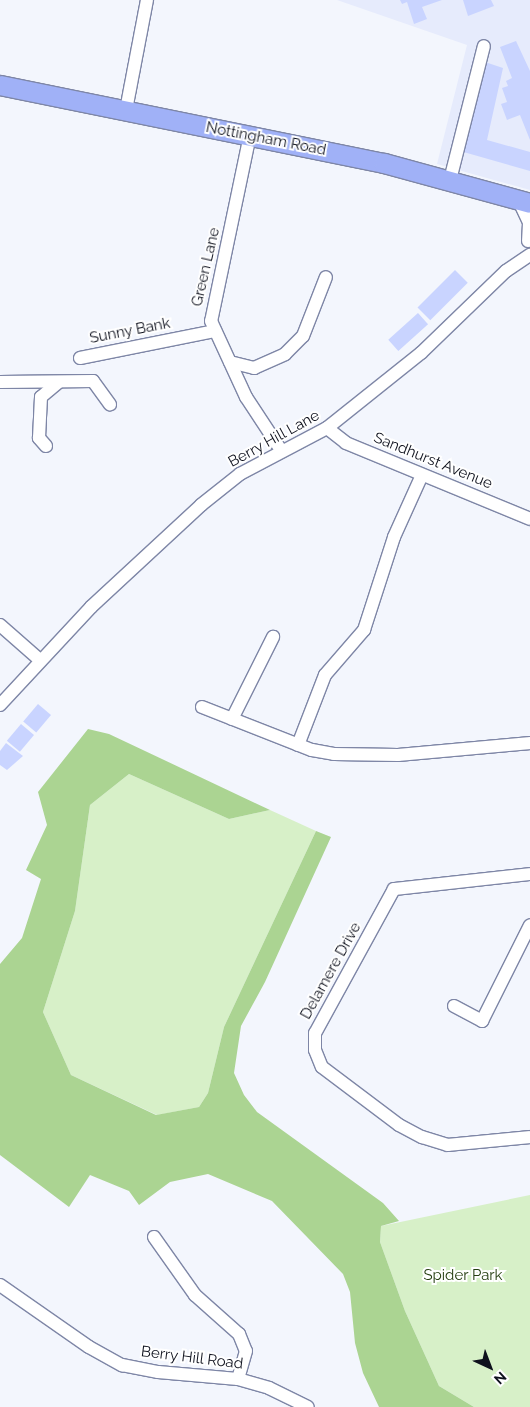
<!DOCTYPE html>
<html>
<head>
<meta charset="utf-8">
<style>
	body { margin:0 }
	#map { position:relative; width:530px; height:1407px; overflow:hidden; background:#f3f6fd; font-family:Raleway,sans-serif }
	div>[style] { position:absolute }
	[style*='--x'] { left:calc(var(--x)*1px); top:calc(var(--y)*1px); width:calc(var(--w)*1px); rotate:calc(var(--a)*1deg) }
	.built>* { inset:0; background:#e6ebfc }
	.green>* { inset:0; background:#d7f0c8 }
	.forest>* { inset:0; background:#abd492 }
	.building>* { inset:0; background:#c9d4ff; transform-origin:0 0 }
	.roads { filter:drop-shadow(1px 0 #7e86a6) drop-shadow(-1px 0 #7e86a6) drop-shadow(0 1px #7e86a6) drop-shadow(0 -1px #7e86a6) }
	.minor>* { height:12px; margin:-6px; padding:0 6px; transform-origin:6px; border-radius:6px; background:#fff }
	.highway>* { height:19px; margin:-9.5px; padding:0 9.5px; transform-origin:9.5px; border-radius:9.5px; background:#a0b1f7 }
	span { translate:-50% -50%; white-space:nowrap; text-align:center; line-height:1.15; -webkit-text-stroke:4px #fff; paint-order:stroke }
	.street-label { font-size:15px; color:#0e111d }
	.park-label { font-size:15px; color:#243e10 }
	.north { position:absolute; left:465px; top:1342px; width:50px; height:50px; -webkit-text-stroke:4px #fff; paint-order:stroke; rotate:137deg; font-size:14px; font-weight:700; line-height:20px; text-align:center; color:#0e111d }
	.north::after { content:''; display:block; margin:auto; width:18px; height:22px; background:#0e111d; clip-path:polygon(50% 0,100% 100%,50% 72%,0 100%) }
</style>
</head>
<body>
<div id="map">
	<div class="built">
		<i style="clip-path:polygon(337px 0,530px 0,530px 190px,437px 164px,467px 45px)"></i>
	</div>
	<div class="green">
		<i style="clip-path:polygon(129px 774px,229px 819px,270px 810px,316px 831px,224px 1027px,208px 1093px,199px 1107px,157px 1115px,71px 1075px,43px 1012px,75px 911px,90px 805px)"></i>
		<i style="clip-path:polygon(530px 1195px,530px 1407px,474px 1407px,439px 1386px,405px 1311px,380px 1242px,381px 1226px)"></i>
	</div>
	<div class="forest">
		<i style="clip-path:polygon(88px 729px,109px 734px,270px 810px,229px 819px,129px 774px,90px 805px,75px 911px,43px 1012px,71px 1075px,156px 1115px,199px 1107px,208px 1093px,224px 1027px,316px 831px,331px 837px,265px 982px,241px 1026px,234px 1073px,244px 1095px,257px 1112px,383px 1203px,399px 1221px,381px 1226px,380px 1242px,405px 1311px,439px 1386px,474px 1407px,379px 1407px,363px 1373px,355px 1343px,350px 1292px,343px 1274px,272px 1201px,208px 1174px,170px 1182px,139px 1205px,129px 1191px,90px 1175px,69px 1207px,0 1155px,0 964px,22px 938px,41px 879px,26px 870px,47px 825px,38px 792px)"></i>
	</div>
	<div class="building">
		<i style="clip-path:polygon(400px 0,442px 0,422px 7px,427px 19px,414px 24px,407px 2px,402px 4px)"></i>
		<i style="clip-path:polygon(463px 0,491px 0,494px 6px,468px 16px)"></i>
		<i style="clip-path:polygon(516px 41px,530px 71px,530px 140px,520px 115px,507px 120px,501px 104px,507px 102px,502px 88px,508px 86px,506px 81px,512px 78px,500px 47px)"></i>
		<i style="clip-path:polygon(485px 62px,503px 68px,487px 140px,530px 152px,530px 171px,460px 151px)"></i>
		<i style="left:455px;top:270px;width:18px;height:53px;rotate:45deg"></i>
		<i style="left:418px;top:313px;width:15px;height:40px;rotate:48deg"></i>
		<i style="left:38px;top:704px;width:17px;height:23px;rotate:40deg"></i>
		<i style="left:21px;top:724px;width:17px;height:22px;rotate:40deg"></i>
		<i style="clip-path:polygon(6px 743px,23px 756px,7px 770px,0 765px,0 751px)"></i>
	</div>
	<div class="roads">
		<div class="minor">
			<i style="--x:126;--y:110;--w:112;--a:-79.2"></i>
			<i style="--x:250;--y:135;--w:190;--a:101.8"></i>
			<i style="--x:211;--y:321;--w:84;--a:65.3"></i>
			<i style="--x:246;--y:397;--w:64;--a:56.6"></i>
			<i style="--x:450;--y:180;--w:138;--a:-75.8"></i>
			<i style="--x:518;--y:199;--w:26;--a:65"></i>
			<i style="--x:529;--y:223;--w:18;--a:93"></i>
			<i style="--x:80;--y:358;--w:138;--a:-11.3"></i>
			<i style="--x:230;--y:362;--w:25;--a:14"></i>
			<i style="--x:254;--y:368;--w:34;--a:-24"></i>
			<i style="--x:285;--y:354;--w:25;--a:-45"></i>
			<i style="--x:303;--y:336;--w:63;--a:-68.7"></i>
			<i style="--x:0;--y:382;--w:93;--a:-0.6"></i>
			<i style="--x:93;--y:381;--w:29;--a:54"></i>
			<i style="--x:327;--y:428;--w:24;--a:38"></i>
			<i style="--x:346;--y:443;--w:199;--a:22.4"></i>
			<i style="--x:46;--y:446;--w:11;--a:-131"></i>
			<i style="--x:39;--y:438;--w:41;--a:-87.2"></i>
			<i style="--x:41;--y:397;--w:23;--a:-40"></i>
			<i style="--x:0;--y:625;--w:53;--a:41.2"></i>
			<i style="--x:0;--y:705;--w:134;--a:-47.1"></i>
			<i style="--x:91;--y:607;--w:150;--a:-42.8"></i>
			<i style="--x:201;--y:505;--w:50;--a:-38.5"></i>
			<i style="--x:240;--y:474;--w:98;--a:-27.9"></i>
			<i style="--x:327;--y:428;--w:120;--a:-38.6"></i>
			<i style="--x:421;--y:353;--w:118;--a:-44"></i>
			<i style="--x:506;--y:271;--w:29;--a:-34"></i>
			<i style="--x:202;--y:707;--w:118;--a:21.4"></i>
			<i style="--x:312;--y:750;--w:22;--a:10"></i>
			<i style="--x:334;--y:754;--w:64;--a:0.9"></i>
			<i style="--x:398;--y:755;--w:133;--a:-5.2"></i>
			<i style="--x:232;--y:719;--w:92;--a:-63.4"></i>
			<i style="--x:298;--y:745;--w:75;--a:-68.9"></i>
			<i style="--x:325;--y:675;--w:60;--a:-49.1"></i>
			<i style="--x:364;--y:630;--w:98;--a:-72.1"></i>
			<i style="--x:394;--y:537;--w:68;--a:-65.7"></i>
			<i style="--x:530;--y:874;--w:137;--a:173.7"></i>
			<i style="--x:394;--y:889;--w:164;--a:118.7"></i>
			<i style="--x:315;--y:1033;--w:17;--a:90"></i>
			<i style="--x:315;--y:1050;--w:18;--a:68"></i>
			<i style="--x:322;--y:1067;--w:96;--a:37"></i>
			<i style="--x:399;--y:1125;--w:26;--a:28"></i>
			<i style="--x:422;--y:1137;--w:27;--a:17"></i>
			<i style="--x:448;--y:1145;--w:82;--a:-5.6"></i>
			<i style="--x:454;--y:1006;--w:32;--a:28"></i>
			<i style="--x:482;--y:1021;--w:107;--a:-63.4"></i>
			<i style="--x:154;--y:1237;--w:71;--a:54.7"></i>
			<i style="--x:195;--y:1295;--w:59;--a:41.6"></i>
			<i style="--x:239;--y:1334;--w:18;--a:68"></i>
			<i style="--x:246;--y:1351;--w:29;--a:106"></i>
			<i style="--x:0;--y:1285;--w:108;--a:34.9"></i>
			<i style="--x:89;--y:1347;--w:38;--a:29"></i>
			<i style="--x:122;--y:1365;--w:37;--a:11"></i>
			<i style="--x:158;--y:1372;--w:80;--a:5"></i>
			<i style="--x:238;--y:1379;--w:32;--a:16"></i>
			<i style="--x:269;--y:1388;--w:43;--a:26"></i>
		</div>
		<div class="highway">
			<i style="--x:0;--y:85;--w:392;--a:11.5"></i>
			<i style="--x:384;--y:163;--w:151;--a:15.3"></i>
		</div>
	</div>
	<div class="street-label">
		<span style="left:266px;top:139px;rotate:11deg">Nottingham Road</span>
		<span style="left:206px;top:267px;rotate:-77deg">Green Lane</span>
		<span style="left:130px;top:331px;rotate:-11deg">Sunny Bank</span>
		<span style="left:274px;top:439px;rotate:-29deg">Berry Hill Lane</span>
		<span style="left:433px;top:461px;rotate:22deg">Sandhurst Avenue</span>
		<span style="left:331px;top:971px;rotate:-61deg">Delamere Drive</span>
		<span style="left:192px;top:1358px;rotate:7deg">Berry Hill Road</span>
	</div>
	<div class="park-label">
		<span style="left:463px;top:1276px">Spider Park</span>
	</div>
	<div class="north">N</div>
</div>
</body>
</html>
